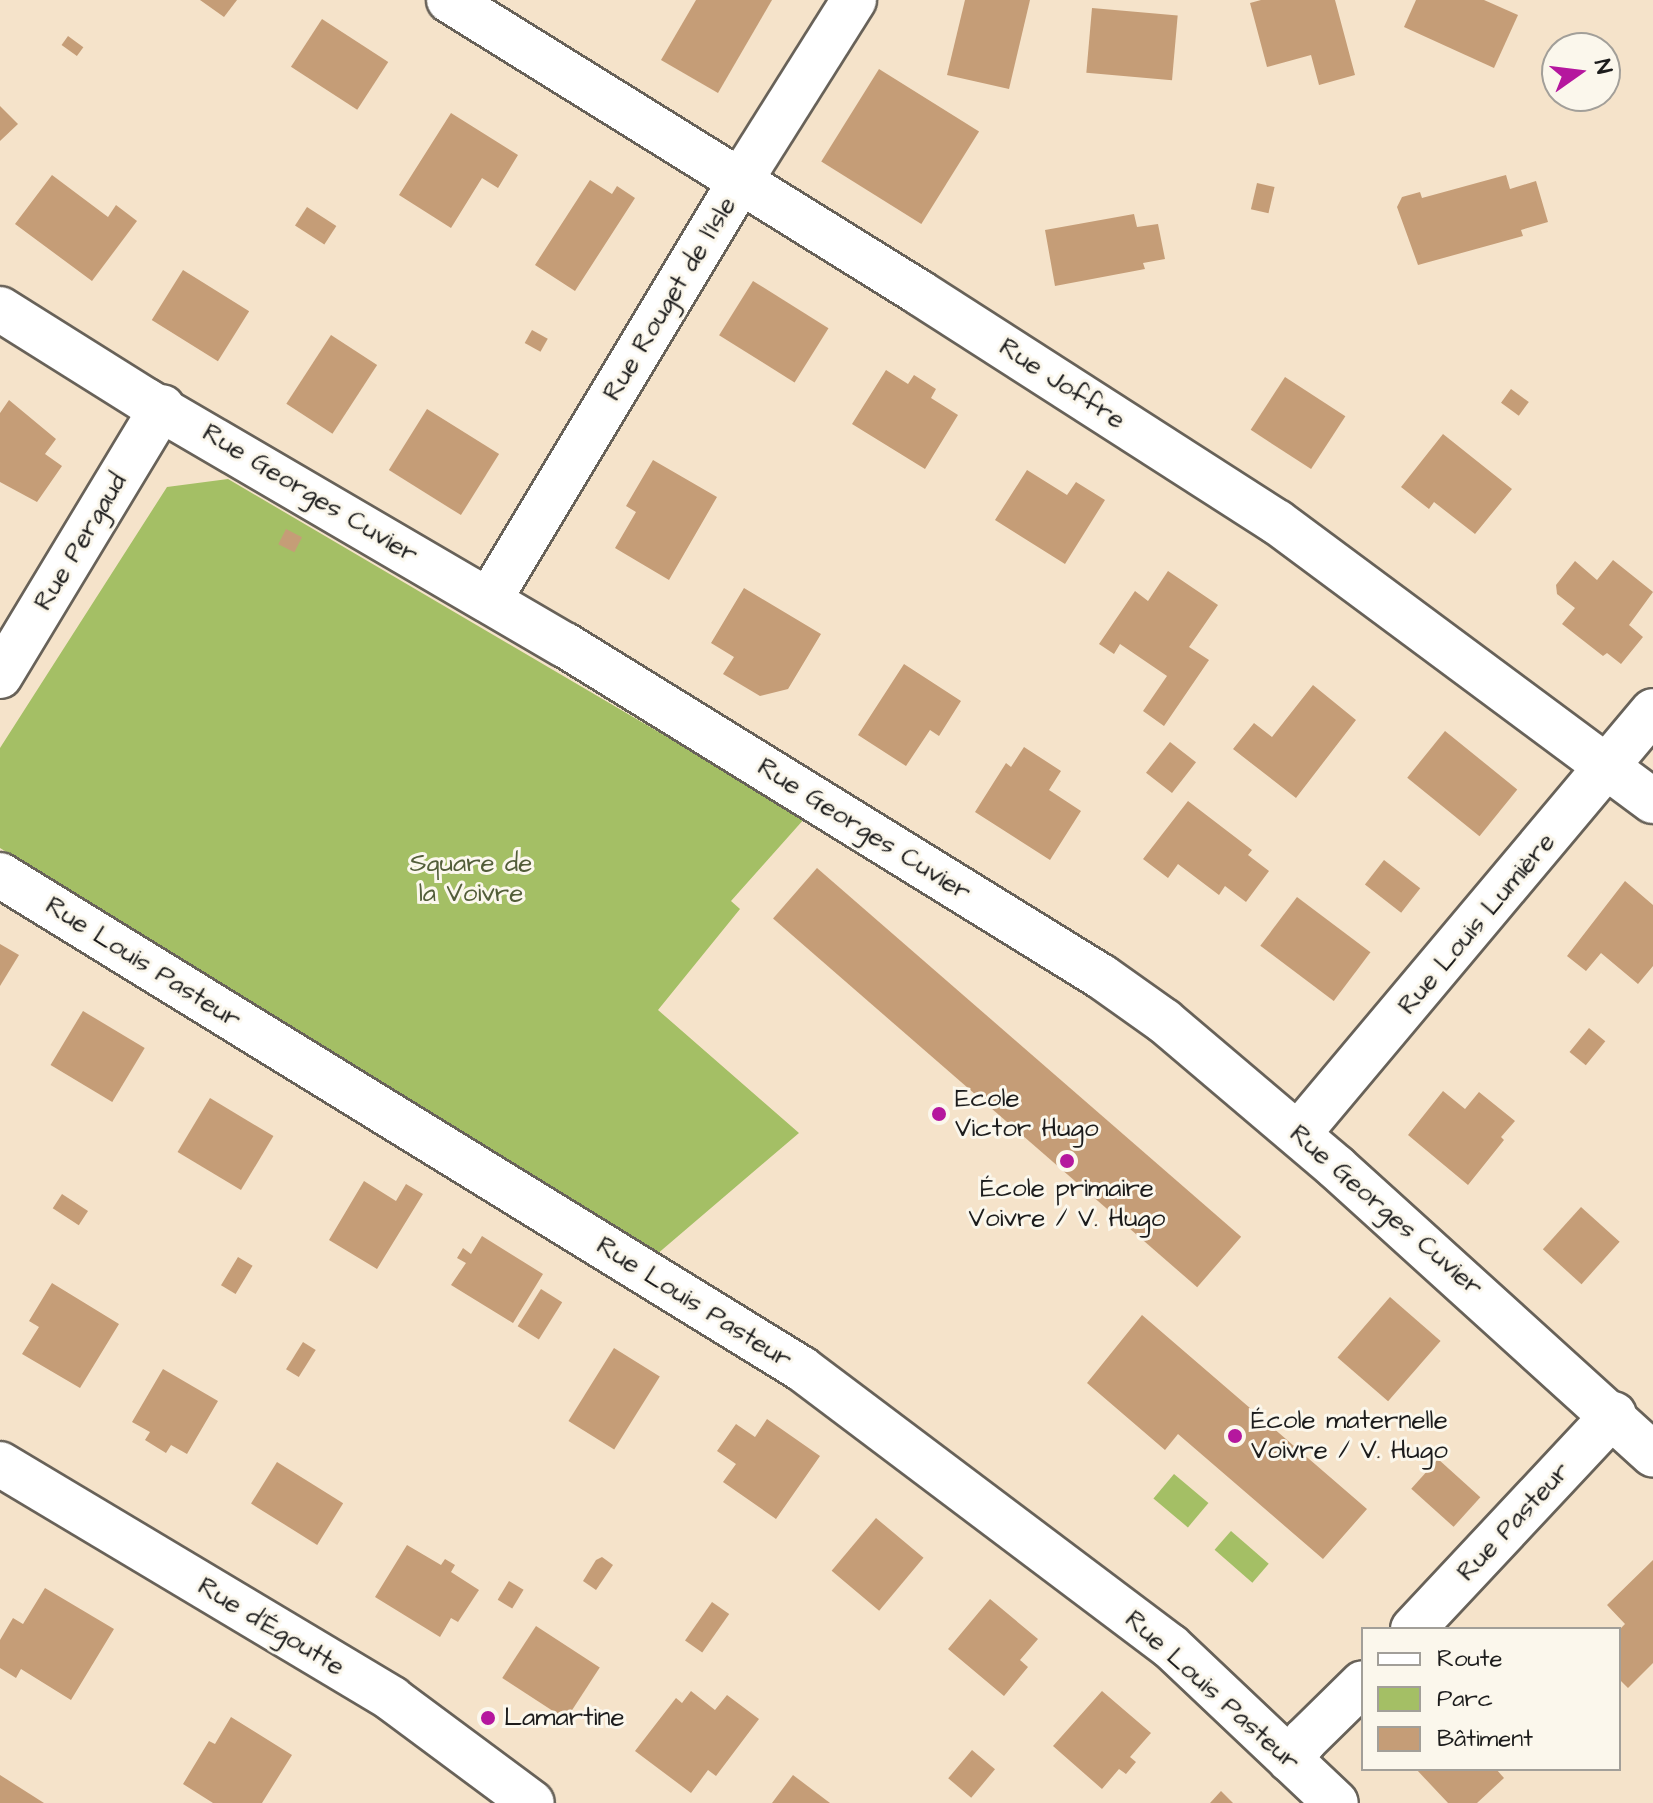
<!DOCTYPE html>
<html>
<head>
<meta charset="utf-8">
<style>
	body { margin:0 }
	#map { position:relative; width:1653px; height:1803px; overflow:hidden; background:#f5e3ca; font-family:"Architects Daughter",sans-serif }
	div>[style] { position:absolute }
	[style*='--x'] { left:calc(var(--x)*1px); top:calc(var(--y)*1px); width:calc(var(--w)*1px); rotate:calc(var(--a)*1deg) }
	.green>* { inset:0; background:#a4bf65; transform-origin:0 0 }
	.building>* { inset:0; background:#c59d77; transform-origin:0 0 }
	.roads { filter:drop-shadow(2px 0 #686259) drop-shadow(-2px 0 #686259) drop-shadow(0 2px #686259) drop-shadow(0 -2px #686259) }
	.street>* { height:44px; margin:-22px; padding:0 22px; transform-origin:22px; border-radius:22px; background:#fff }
	.secondary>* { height:44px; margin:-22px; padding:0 22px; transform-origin:22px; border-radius:22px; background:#fff }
	.dots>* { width:22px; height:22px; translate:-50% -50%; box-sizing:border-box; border:4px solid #fbf7ec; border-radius:50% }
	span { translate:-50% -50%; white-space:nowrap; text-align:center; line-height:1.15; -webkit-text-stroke:6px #fbf7ec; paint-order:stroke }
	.street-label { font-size:26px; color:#1c1c1c }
	.park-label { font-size:26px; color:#525d39 }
	.poi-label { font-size:26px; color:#1c1c1c }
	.left { translate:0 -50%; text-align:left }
	.legend { position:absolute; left:1361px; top:1627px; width:260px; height:144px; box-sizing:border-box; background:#fbf7ec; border:2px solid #a29f99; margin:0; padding:10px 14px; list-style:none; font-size:24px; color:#1c1c1c }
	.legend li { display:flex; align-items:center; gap:16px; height:40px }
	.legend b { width:40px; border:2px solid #a29f99 }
	.north { position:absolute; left:1541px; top:32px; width:80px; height:80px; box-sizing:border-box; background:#fbf7ec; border:2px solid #a29f99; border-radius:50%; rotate:76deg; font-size:22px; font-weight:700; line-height:32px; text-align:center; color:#1c1c1c }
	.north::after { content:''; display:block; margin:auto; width:28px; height:36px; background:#b5179e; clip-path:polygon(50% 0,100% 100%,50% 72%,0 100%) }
</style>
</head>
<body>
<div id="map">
	<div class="green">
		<i style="clip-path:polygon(228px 479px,805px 818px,731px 901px,740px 909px,658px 1010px,799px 1133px,656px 1255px,0 848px,0 748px,167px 487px)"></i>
		<i style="left:1174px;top:1474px;width:45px;height:32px;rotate:40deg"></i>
		<i style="left:1231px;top:1531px;width:50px;height:25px;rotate:41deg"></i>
	</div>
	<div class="building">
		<i style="clip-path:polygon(200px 0,237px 0,224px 17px)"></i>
		<i style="clip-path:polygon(696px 0,772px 0,718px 93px,661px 60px)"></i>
		<i style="clip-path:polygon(965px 0,1030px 0,1009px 89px,947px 75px)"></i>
		<i style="clip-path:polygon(1261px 0,1335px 0,1355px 75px,1319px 85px,1311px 55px,1267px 67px,1250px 3px)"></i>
		<i style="clip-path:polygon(1416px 0,1484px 0,1518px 15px,1494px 68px,1404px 27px)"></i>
		<i style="left:1092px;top:8px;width:86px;height:65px;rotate:5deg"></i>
		<i style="left:322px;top:19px;width:79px;height:57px;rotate:33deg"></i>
		<i style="left:68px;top:36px;width:19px;height:11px;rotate:36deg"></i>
		<i style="left:879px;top:69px;width:118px;height:109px;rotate:32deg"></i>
		<i style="clip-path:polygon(0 106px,18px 124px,0 141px)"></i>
		<i style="clip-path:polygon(451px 113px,518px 155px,498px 188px,482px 178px,451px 228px,399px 195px)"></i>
		<i style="clip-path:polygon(52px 175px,108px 217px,116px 205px,137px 221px,92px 281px,15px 224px)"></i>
		<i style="clip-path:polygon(1506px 175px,1510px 189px,1536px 181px,1548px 222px,1521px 230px,1523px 236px,1418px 265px,1397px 207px,1402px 197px,1420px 192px,1422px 198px)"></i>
		<i style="clip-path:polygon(590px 180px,612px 194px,617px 186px,635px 198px,575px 291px,535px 265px)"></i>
		<i style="left:1257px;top:183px;width:18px;height:27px;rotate:13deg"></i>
		<i style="left:307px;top:207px;width:35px;height:22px;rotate:33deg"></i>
		<i style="clip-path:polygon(1134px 214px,1137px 227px,1158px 224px,1165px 259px,1143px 263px,1145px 269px,1055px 286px,1045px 230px)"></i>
		<i style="left:183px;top:270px;width:78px;height:59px;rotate:32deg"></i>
		<i style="left:753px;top:281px;width:89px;height:64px;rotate:32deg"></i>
		<i style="left:532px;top:330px;width:18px;height:15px;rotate:29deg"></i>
		<i style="left:331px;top:335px;width:55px;height:82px;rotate:33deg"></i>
		<i style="clip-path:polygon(886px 370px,908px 384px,914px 375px,936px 389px,931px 398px,958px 415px,925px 469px,852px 424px)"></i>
		<i style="left:1285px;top:377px;width:72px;height:63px;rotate:33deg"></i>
		<i style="left:1511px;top:389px;width:22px;height:17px;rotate:36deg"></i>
		<i style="clip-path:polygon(9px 400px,56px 439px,45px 454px,62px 466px,37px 502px,0 482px,0 413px)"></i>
		<i style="left:427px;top:409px;width:85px;height:72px;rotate:32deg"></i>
		<i style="clip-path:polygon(1443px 434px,1512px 489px,1475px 534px,1434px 502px,1429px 509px,1401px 487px)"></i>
		<i style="clip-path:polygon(653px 460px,717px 497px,669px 580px,615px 548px,636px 512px,626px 506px)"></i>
		<i style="clip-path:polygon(1027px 470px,1067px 495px,1076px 482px,1105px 500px,1065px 564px,995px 520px)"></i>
		<i style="left:286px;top:529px;width:18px;height:17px;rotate:27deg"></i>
		<i style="clip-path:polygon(1613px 560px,1653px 592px,1629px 625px,1643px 637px,1621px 664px,1607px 653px,1603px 656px,1562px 624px,1575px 608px,1557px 594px,1556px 585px,1575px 561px,1597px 580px)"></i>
		<i style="clip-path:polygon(1168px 571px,1218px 605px,1189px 647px,1209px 660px,1164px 726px,1143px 711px,1167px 676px,1120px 644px,1114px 654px,1099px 644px,1135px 591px,1148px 601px)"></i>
		<i style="clip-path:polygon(744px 588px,821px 634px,788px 689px,760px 696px,723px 674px,734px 657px,711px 643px)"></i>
		<i style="clip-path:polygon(904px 664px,961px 701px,939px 736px,930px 730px,906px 766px,858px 735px)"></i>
		<i style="clip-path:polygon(1313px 685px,1356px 720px,1296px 798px,1233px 749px,1254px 723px,1272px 737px)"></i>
		<i style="left:1445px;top:731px;width:93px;height:60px;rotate:39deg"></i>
		<i style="left:1170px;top:742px;width:33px;height:39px;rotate:38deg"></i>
		<i style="clip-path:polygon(1024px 747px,1061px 771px,1049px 790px,1081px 811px,1050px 860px,975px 812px,1006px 763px,1011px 767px)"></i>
		<i style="clip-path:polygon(1188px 801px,1252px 850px,1248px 855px,1269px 871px,1246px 902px,1225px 886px,1219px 895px,1178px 864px,1168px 878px,1143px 859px)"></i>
		<i style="left:1384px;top:860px;width:46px;height:31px;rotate:38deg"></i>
		<i style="left:817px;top:868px;width:562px;height:67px;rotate:41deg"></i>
		<i style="clip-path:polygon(1625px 881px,1653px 905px,1653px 966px,1638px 984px,1601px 953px,1586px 971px,1567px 956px)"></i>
		<i style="left:1297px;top:897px;width:92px;height:61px;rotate:37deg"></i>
		<i style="clip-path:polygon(0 944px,19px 955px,0 986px)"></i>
		<i style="left:83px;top:1011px;width:72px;height:63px;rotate:31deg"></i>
		<i style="left:1589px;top:1028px;width:21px;height:31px;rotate:39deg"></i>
		<i style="clip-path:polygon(1443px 1091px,1465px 1109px,1479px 1092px,1515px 1121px,1501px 1137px,1504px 1140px,1468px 1185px,1408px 1135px)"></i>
		<i style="left:210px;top:1098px;width:74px;height:63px;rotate:31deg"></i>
		<i style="clip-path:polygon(364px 1181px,396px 1201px,406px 1184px,423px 1194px,377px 1269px,329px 1240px)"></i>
		<i style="left:62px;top:1194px;width:31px;height:17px;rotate:33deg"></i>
		<i style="left:1581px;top:1207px;width:52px;height:57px;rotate:42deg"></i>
		<i style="clip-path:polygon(482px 1236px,543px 1274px,513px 1323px,451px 1285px,466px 1263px,457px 1258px,463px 1248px,471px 1254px)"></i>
		<i style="left:238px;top:1257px;width:17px;height:33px;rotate:31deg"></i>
		<i style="clip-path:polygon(52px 1283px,119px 1324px,80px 1388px,22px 1354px,39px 1327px,29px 1321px)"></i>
		<i style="left:541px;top:1289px;width:25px;height:44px;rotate:32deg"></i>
		<i style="left:1390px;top:1297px;width:67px;height:80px;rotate:41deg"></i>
		<i style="clip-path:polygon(1142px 1315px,1367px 1509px,1323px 1559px,1178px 1434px,1165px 1450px,1087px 1383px)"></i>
		<i style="left:303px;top:1342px;width:15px;height:32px;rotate:32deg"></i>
		<i style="left:614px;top:1348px;width:54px;height:86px;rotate:32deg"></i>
		<i style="clip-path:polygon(163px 1369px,218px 1401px,187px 1454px,171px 1445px,166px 1453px,145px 1440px,150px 1432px,132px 1422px)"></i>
		<i style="clip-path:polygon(767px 1419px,820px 1456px,776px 1519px,723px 1482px,736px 1464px,717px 1451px,736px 1424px,755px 1437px)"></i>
		<i style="left:1438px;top:1459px;width:57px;height:40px;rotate:42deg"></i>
		<i style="left:277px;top:1462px;width:78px;height:49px;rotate:32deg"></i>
		<i style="left:876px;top:1518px;width:62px;height:69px;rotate:40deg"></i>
		<i style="clip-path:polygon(407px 1545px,441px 1565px,445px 1559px,455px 1565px,451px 1572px,479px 1590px,458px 1622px,451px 1618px,440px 1637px,375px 1597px)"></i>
		<i style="clip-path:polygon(602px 1557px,613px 1565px,596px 1590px,583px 1581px,596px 1560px)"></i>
		<i style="clip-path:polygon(1653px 1560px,1653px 1663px,1628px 1688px,1619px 1679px,1619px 1630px,1625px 1624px,1607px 1605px)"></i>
		<i style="left:509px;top:1581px;width:17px;height:22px;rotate:31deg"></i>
		<i style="clip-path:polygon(45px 1588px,114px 1629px,71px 1700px,21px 1669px,16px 1678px,0 1668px,0 1640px,13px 1618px,23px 1624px)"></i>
		<i style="clip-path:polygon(990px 1599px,1038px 1639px,1020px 1660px,1028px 1667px,1004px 1696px,948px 1649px)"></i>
		<i style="left:712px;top:1602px;width:21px;height:47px;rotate:35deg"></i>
		<i style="left:536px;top:1626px;width:76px;height:62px;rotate:33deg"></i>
		<i style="clip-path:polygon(691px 1691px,715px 1710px,727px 1695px,759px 1719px,716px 1776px,708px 1770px,691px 1793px,635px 1751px,676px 1698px,682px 1703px)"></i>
		<i style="clip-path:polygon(1102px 1691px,1151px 1733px,1130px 1757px,1136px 1762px,1126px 1774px,1119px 1769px,1102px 1789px,1053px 1746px)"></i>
		<i style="clip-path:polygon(231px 1717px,292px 1755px,262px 1803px,213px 1803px,183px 1784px,209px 1741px,215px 1744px)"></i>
		<i style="left:972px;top:1750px;width:30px;height:37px;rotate:40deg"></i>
		<i style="clip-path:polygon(1416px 1769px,1496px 1769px,1504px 1778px,1477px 1803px,1448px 1803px)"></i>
		<i style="clip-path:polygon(0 1775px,44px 1803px,0 1803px)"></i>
		<i style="clip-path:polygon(793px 1775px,830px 1803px,772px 1803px)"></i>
		<i style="clip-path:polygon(1221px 1791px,1233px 1803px,1210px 1803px)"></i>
	</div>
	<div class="roads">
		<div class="street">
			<i style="--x:449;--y:0;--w:555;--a:31.88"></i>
			<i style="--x:920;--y:293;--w:424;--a:32.7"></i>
			<i style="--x:1277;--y:522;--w:468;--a:36.6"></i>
			<i style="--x:0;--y:309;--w:171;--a:32.1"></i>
			<i style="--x:145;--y:400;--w:486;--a:30.3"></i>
			<i style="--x:565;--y:645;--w:631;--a:31.73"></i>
			<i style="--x:1102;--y:977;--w:76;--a:35.4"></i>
			<i style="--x:1164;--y:1021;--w:226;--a:40.3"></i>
			<i style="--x:1336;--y:1167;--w:428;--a:42.2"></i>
			<i style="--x:489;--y:600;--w:501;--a:-59.04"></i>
			<i style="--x:747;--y:170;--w:201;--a:-57.8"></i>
			<i style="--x:0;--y:676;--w:314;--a:-58.9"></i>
			<i style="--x:0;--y:875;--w:942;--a:31.63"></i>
			<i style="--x:802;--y:1369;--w:461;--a:37"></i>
			<i style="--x:1170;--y:1646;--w:228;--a:43.4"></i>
			<i style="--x:1298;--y:1134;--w:552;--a:-50"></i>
			<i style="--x:1413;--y:1629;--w:294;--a:-46.9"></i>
			<i style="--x:1290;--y:1760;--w:25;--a:-53"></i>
			<i style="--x:1305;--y:1740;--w:81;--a:-44.5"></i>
		</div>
		<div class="secondary">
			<i style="--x:0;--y:1464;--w:457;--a:30.9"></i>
			<i style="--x:392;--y:1699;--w:174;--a:36.6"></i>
		</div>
	</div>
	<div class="dots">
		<i style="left:939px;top:1114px;background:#b5179e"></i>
		<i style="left:1067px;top:1161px;background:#b5179e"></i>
		<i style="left:1235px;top:1436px;background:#b5179e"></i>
		<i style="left:488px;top:1718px;background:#b5179e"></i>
	</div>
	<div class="street-label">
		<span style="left:670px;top:299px;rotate:-59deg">Rue Rouget de l'Isle</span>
		<span style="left:1062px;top:384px;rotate:33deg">Rue Joffre</span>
		<span style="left:310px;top:494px;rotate:31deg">Rue Georges Cuvier</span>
		<span style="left:81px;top:542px;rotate:-59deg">Rue Pergaud</span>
		<span style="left:864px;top:830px;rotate:32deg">Rue Georges Cuvier</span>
		<span style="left:1477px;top:924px;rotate:-50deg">Rue Louis Lumière</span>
		<span style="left:143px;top:963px;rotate:32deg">Rue Louis Pasteur</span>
		<span style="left:1386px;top:1211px;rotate:41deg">Rue Georges Cuvier</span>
		<span style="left:694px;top:1303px;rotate:32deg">Rue Louis Pasteur</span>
		<span style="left:1514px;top:1522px;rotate:-47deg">Rue Pasteur</span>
		<span style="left:271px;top:1627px;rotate:31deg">Rue d'Égoutte</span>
		<span style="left:1212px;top:1691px;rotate:42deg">Rue Louis Pasteur</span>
	</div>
	<div class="park-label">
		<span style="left:471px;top:879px">Square de<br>la Voivre</span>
	</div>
	<div class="poi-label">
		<span class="left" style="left:955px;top:1114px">Ecole<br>Victor Hugo</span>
		<span style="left:1067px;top:1204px">École primaire<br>Voivre / V. Hugo</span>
		<span class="left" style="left:1251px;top:1436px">École maternelle<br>Voivre / V. Hugo</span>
		<span class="left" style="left:504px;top:1718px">Lamartine</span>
	</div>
	<ul class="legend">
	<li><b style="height:10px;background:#fff"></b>Route</li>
	<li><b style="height:22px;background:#a4bf65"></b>Parc</li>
	<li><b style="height:22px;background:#c59d77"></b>Bâtiment</li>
	</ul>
	<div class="north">N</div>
</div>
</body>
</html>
